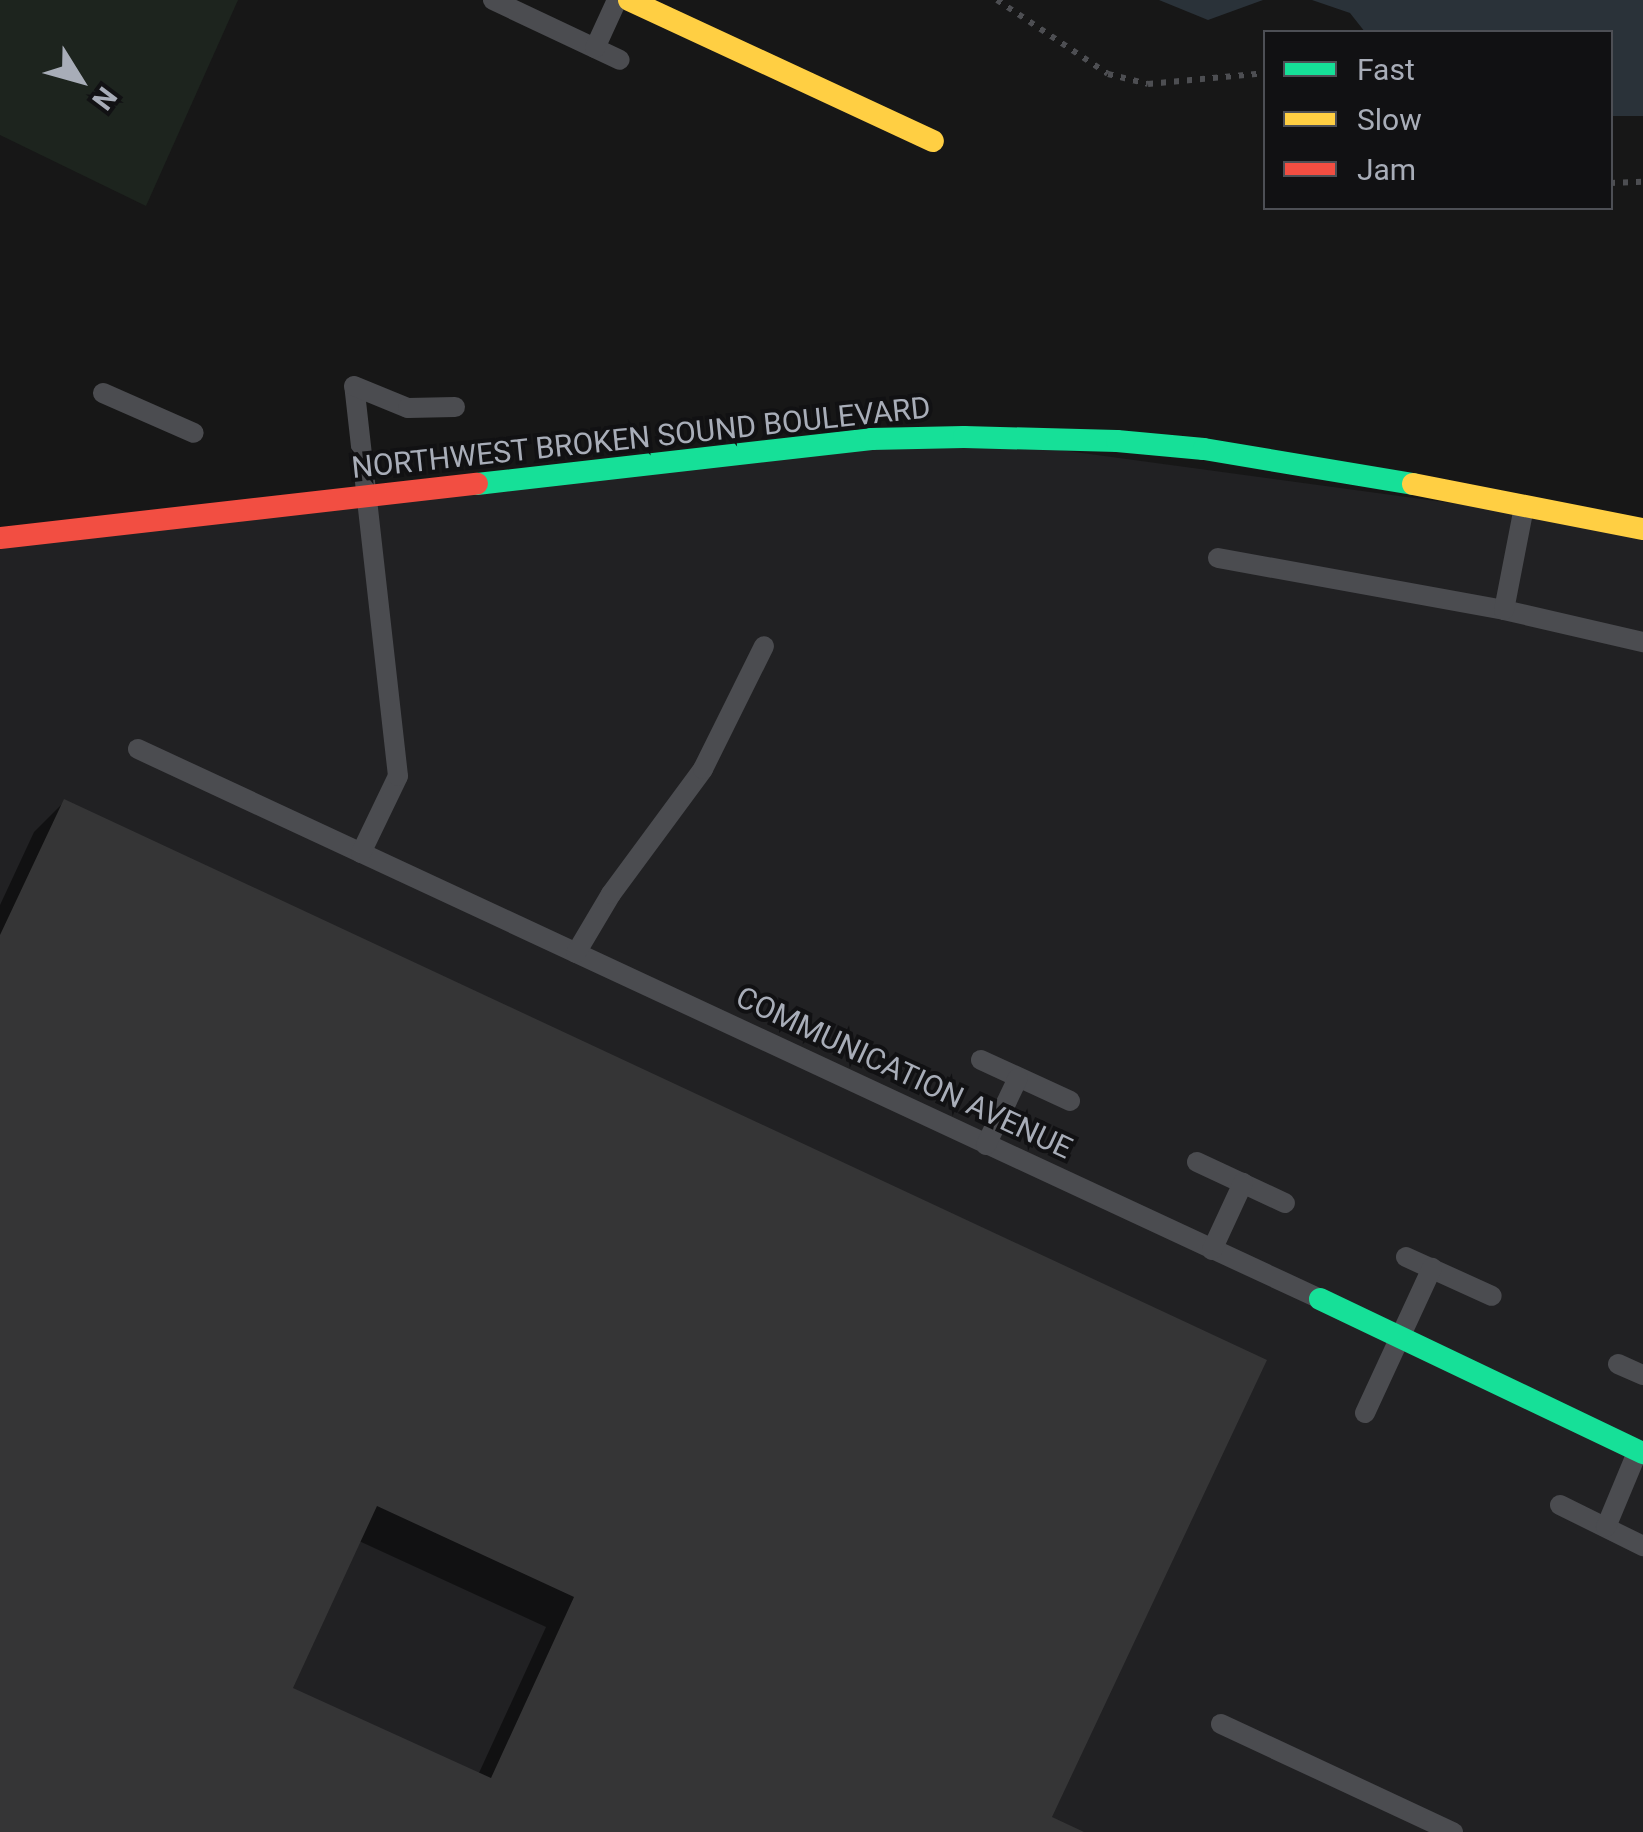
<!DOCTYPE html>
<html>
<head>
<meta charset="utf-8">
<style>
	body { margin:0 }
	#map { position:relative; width:1643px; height:1832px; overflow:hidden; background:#171717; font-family:Roboto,sans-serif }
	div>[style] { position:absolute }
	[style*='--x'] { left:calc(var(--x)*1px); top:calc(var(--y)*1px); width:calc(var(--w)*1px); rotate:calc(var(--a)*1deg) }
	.built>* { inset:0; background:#212123 }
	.green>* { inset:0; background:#1d241e }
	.water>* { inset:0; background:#2a3239 }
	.shadow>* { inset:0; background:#0007 }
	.building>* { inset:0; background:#353536 }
	.path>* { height:6px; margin-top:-3px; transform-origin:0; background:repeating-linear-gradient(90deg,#4d4e52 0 5px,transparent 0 13px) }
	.lane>* { height:20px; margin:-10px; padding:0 10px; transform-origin:10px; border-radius:10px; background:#4b4c50 }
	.fast>* { height:22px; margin:-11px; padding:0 11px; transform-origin:11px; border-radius:11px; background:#16e098 }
	.slow>* { height:22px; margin:-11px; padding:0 11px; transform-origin:11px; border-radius:11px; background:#ffcf43 }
	.jam>* { height:22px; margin:-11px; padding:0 11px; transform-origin:11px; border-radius:11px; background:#f24e42 }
	span { translate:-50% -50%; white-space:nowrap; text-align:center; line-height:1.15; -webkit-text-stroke:8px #111113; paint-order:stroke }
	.street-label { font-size:30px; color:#a8adb8 }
	.legend { position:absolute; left:1263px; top:30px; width:350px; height:180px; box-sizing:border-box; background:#111113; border:2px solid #4d4f55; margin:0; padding:12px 18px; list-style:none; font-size:30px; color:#a8adb8 }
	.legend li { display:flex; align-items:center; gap:20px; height:50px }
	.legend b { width:50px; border:2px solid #4d4f55 }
	.north { position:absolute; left:30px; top:30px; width:100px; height:100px; -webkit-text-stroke:8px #111113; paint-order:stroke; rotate:127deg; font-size:28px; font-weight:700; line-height:40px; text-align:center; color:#a8adb8 }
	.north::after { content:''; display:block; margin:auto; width:35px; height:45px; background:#a8adb8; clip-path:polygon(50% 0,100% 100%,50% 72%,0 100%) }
</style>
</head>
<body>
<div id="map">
	<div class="built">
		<i style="clip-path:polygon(964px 437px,1643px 529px,1643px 1832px,0 1832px,0 538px)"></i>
	</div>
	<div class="green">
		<i style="clip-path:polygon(0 0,238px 0,146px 206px,0 135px)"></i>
	</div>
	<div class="water">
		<i style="clip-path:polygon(1159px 0,1263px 0,1208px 20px)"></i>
		<i style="clip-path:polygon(1312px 0,1643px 0,1643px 116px,1611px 116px,1610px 32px,1365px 32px,1350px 13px)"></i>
	</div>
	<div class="shadow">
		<i style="clip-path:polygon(evenodd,64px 802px,1049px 1819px,1078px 1832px,0 1832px,0 905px,34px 832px,64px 802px,359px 1541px,546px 1627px,478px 1775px,290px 1690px,359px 1541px)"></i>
	</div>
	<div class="building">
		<i style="clip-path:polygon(evenodd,64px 799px,1267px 1360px,1052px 1817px,1084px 1832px,0 1832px,0 935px,64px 799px,377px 1506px,574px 1597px,491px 1778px,293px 1688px,377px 1506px)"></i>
	</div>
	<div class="path">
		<i style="--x:997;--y:0;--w:133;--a:33.7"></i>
		<i style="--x:1108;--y:74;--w:41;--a:14"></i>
		<i style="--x:1148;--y:84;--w:119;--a:-5.3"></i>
		<i style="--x:1610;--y:183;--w:33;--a:-2"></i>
	</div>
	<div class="lane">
		<i style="--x:493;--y:0;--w:140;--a:25.3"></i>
		<i style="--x:595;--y:48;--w:53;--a:-65.4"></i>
		<i style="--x:103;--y:393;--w:99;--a:23.7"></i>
		<i style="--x:1218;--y:558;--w:291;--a:10.3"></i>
		<i style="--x:1504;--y:610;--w:143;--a:13"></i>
		<i style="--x:1504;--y:610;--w:105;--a:-79"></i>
		<i style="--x:138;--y:749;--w:1301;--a:24.95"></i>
		<i style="--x:361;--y:853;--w:85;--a:-64.3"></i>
		<i style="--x:398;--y:776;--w:392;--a:-96.4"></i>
		<i style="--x:354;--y:386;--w:58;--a:22.2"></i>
		<i style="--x:408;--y:408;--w:47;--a:-1.2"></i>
		<i style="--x:576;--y:953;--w:69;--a:-59.3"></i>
		<i style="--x:611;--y:894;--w:155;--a:-53.6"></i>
		<i style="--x:703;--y:769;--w:137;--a:-63.6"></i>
		<i style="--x:981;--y:1060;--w:98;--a:24.7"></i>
		<i style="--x:986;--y:1145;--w:74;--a:-64.5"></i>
		<i style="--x:1197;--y:1162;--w:97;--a:25"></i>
		<i style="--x:1212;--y:1250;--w:74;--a:-65.2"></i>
		<i style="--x:1406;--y:1257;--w:94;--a:24.4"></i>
		<i style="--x:1618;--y:1364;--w:27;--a:24"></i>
		<i style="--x:1365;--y:1413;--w:160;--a:-65.2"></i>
		<i style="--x:1560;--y:1505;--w:93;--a:26.3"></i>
		<i style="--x:1606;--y:1527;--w:83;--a:-67.4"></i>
		<i style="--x:1221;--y:1724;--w:256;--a:25"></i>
	</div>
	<div class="fast">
		<i style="--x:477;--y:484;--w:397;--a:-6.5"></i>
		<i style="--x:871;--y:439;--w:93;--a:-1.2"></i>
		<i style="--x:964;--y:437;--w:153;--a:1.5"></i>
		<i style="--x:1117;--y:441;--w:87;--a:5.3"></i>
		<i style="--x:1204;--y:449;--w:212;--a:9.5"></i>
		<i style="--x:1320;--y:1299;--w:358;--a:25.5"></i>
	</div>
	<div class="slow">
		<i style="--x:629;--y:0;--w:335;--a:24.9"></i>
		<i style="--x:1413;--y:484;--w:234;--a:11.1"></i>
	</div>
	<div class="jam">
		<i style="--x:0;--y:538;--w:480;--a:-6.5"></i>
	</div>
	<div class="street-label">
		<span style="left:641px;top:438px;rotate:-6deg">NORTHWEST BROKEN SOUND BOULEVARD</span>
		<span style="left:904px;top:1073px;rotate:25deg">COMMUNICATION AVENUE</span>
	</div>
	<ul class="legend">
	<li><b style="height:12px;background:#16e098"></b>Fast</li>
	<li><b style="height:12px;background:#ffcf43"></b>Slow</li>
	<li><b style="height:12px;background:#f24e42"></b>Jam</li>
	</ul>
	<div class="north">N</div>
</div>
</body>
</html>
